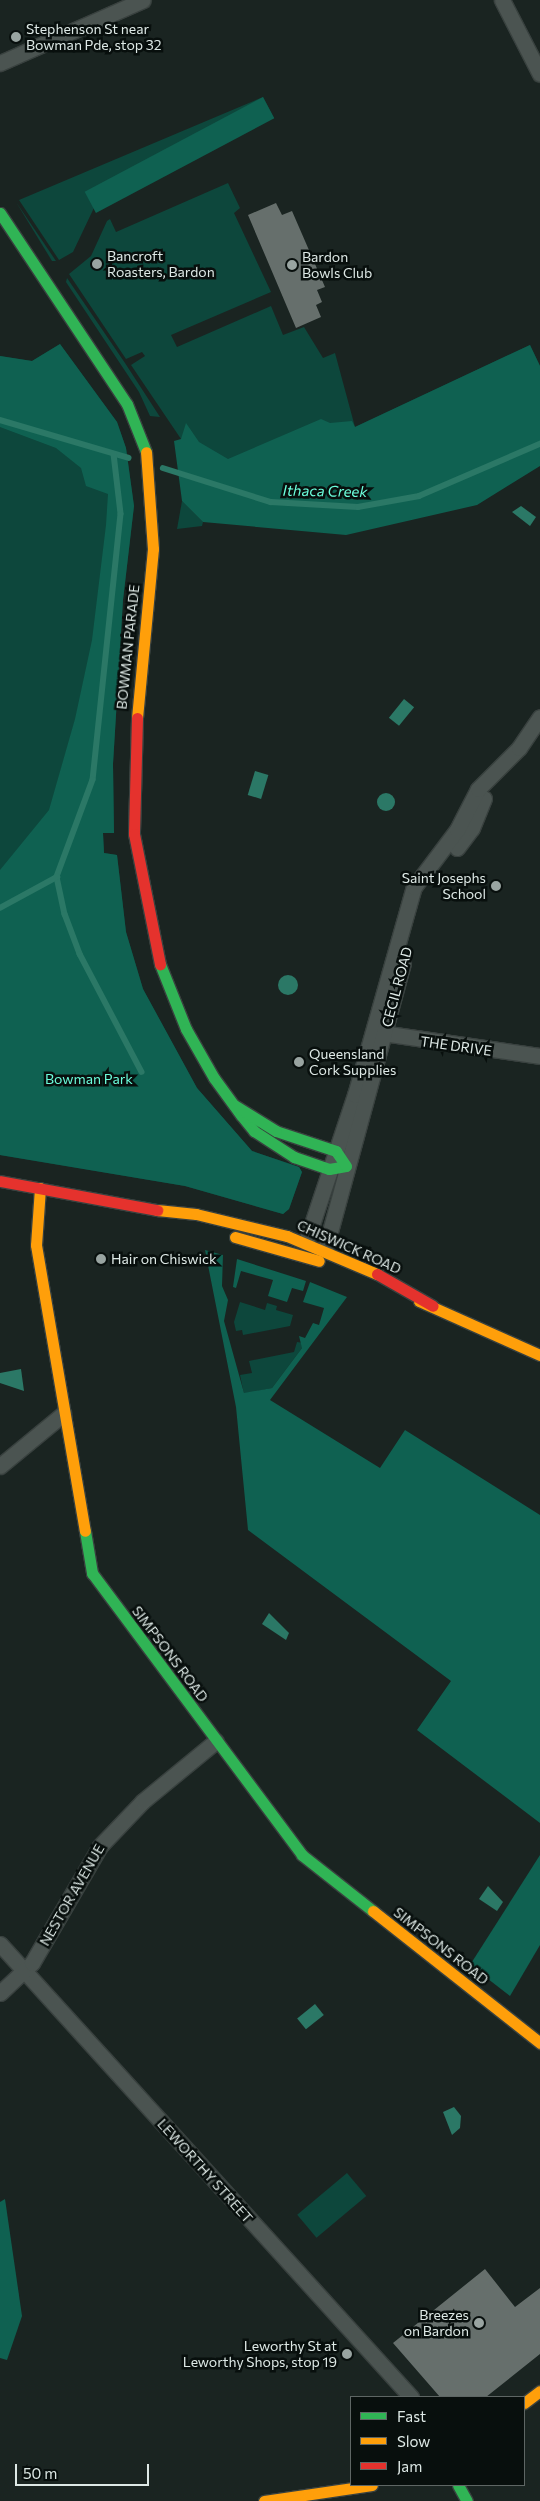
<!DOCTYPE html>
<html>
<head>
<meta charset="utf-8">
<style>
	body { margin:0 }
	#map { position:relative; width:540px; height:2501px; overflow:hidden; background:#1a2421; font-family:Commissioner,sans-serif }
	div>[style] { position:absolute }
	[style*='--x'] { left:calc(var(--x)*1px); top:calc(var(--y)*1px); width:calc(var(--w)*1px); rotate:calc(var(--a)*1deg) }
	.green>* { inset:0; background:#0d473c; transform-origin:0 0 }
	.forest>* { inset:0; background:#0f6151; transform-origin:0 0 }
	.water>* { inset:0; background:#2b7866; transform-origin:0 0 }
	.round { border-radius:50% }
	.stream>* { height:5.5px; margin:-2.75px; padding:0 2.75px; transform-origin:2.75px; border-radius:2.75px; background:#2b7866 }
	.building>* { inset:0; background:#666f6c }
	.roads { filter:drop-shadow(1px 0 #39413f) drop-shadow(-1px 0 #39413f) drop-shadow(0 1px #39413f) drop-shadow(0 -1px #39413f) }
	.street>* { height:15px; margin:-7.5px; padding:0 7.5px; transform-origin:7.5px; border-radius:7.5px; background:#4b5451 }
	.fast>* { height:11px; margin:-5.5px; padding:0 5.5px; transform-origin:5.5px; border-radius:5.5px; background:#30b455 }
	.slow>* { height:11px; margin:-5.5px; padding:0 5.5px; transform-origin:5.5px; border-radius:5.5px; background:#ff9f0a }
	.jam>* { height:11px; margin:-5.5px; padding:0 5.5px; transform-origin:5.5px; border-radius:5.5px; background:#e5322d }
	.dots>* { width:14px; height:14px; translate:-50% -50%; box-sizing:border-box; border:2px solid #080f0d; border-radius:50% }
	span { translate:-50% -50%; white-space:nowrap; text-align:center; line-height:1.15; -webkit-text-stroke:5px #080f0d; paint-order:stroke }
	.poi-label { font-size:14px; color:#dee9e6 }
	.left { translate:0 -50%; text-align:left }
	.right { translate:-100% -50%; text-align:right }
	.street-label { font-size:14px; color:#dee9e6 }
	.park-label { font-size:14px; color:#6cfedc }
	.water-label { font-size:15px; color:#6cffdd; font-style:italic }
	.legend { position:absolute; left:350px; top:2396px; width:175px; height:90px; box-sizing:border-box; background:#080f0d; border:1px solid #5e6664; margin:0; padding:6px 9px; list-style:none; font-size:15px; color:#dee9e6 }
	.legend li { display:flex; align-items:center; gap:10px; height:25px }
	.legend b { width:25px; border:1px solid #5e6664 }
	.scale { position:absolute; left:15px; top:2464px; width:134px; height:22px; box-sizing:border-box; border:2px solid #dee9e6; border-top:0; padding-left:6px; font-size:15px; line-height:18px; white-space:nowrap; color:#dee9e6; -webkit-text-stroke:4px #080f0d; paint-order:stroke }
</style>
</head>
<body>
<div id="map">
	<div class="green">
		<i style="clip-path:polygon(263px 97px,274px 118px,102px 191px,73px 252px,59px 260px,19px 200px)"></i>
		<i style="clip-path:polygon(228px 183px,240px 208px,234px 213px,271px 292px,171px 335px,177px 347px,271px 306px,283px 335px,304px 327px,323px 358px,335px 353px,355px 427px,530px 345px,540px 366px,237px 469px,181px 439px,131px 365px,145px 356px,142px 352px,126px 359px,69px 274px,91px 256px,107px 221px,110px 219px,116px 232px)"></i>
		<i style="clip-path:polygon(16px 202px,56px 261px,52px 261px)"></i>
		<i style="clip-path:polygon(67px 278px,125px 363px,160px 417px,150px 416px,139px 392px,66px 282px)"></i>
		<i style="clip-path:polygon(60px 344px,117px 422px,126px 448px,134px 506px,123px 600px,113px 764px,114px 833px,103px 833px,104px 853px,117px 855px,126px 932px,143px 989px,197px 1088px,252px 1151px,299px 1167px,302px 1172px,289px 1209px,283px 1214px,185px 1186px,0 1155px,0 356px,32px 361px)"></i>
		<i style="clip-path:polygon(182px 501px,203px 522px,202px 526px,177px 529px)"></i>
		<i style="clip-path:polygon(240px 1302px,265px 1310px,267px 1303px,277px 1306px,276px 1310px,293px 1315px,290px 1326px,243px 1335px,242px 1330px,236px 1331px,234px 1322px)"></i>
		<i style="clip-path:polygon(297px 1342px,303px 1343px,302px 1348px,272px 1388px,244px 1394px,240px 1375px,252px 1373px,249px 1361px,294px 1352px)"></i>
		<i style="left:347px;top:2173px;width:30px;height:65px;rotate:50deg"></i>
	</div>
	<div class="forest">
		<i style="left:263px;top:97px;width:24px;height:202px;rotate:62deg"></i>
		<i style="clip-path:polygon(60px 344px,117px 422px,126px 448px,134px 506px,123px 600px,113px 764px,114px 833px,103px 833px,104px 853px,117px 855px,126px 932px,143px 989px,197px 1088px,252px 1151px,299px 1167px,302px 1172px,289px 1209px,283px 1214px,185px 1186px,0 1155px,0 870px,49px 810px,75px 719px,92px 640px,106px 525px,108px 494px,86px 486px,81px 468px,56px 448px,0 427px,0 356px,32px 361px)"></i>
		<i style="clip-path:polygon(530px 345px,540px 366px,540px 466px,477px 505px,346px 535px,203px 522px,182px 501px,174px 441px,181px 439px,186px 423px,199px 442px,228px 459px,321px 419px,330px 423px,352px 421px,355px 427px)"></i>
		<i style="clip-path:polygon(205px 1250px,223px 1255px,222px 1286px,228px 1300px,224px 1321px,244px 1393px,272px 1388px,302px 1348px,299px 1336px,305px 1338px,313px 1323px,319px 1325px,324px 1308px,303px 1302px,310px 1282px,347px 1297px,270px 1400px,380px 1468px,405px 1430px,540px 1515px,540px 1823px,417px 1730px,451px 1681px,248px 1530px,236px 1407px)"></i>
		<i style="clip-path:polygon(237px 1259px,306px 1281px,303px 1291px,292px 1288px,287px 1302px,268px 1296px,273px 1280px,241px 1271px,236px 1288px,233px 1287px)"></i>
		<i style="clip-path:polygon(540px 1855px,540px 1945px,510px 1996px,470px 1965px)"></i>
		<i style="clip-path:polygon(5px 2199px,22px 2316px,7px 2360px,0 2358px,0 2202px)"></i>
	</div>
	<div class="water">
		<i style="clip-path:polygon(521px 506px,536px 517px,530px 526px,512px 512px)"></i>
		<i style="left:404px;top:699px;width:13px;height:24px;rotate:39deg"></i>
		<i style="left:255px;top:771px;width:14px;height:25px;rotate:17deg"></i>
		<i class="round" style="left:377px;top:793px;width:18px;height:18px"></i>
		<i class="round" style="left:278px;top:975px;width:20px;height:20px"></i>
		<i style="clip-path:polygon(21px 1369px,24px 1391px,0 1383px,0 1373px)"></i>
		<i style="clip-path:polygon(269px 1613px,289px 1633px,286px 1640px,262px 1624px)"></i>
		<i style="clip-path:polygon(488px 1886px,503px 1902px,497px 1911px,479px 1899px)"></i>
		<i style="left:315px;top:2004px;width:14px;height:23px;rotate:51deg"></i>
		<i style="clip-path:polygon(454px 2107px,461px 2116px,460px 2128px,452px 2135px,443px 2112px)"></i>
	</div>
	<div class="stream">
		<i style="--x:0;--y:420;--w:134;--a:16.4"></i>
		<i style="--x:114;--y:454;--w:60;--a:83.3"></i>
		<i style="--x:121;--y:514;--w:267;--a:96"></i>
		<i style="--x:93;--y:780;--w:103;--a:110.4"></i>
		<i style="--x:57;--y:877;--w:38;--a:78"></i>
		<i style="--x:65;--y:914;--w:43;--a:69.4"></i>
		<i style="--x:80;--y:954;--w:133;--a:62.3"></i>
		<i style="--x:163;--y:468;--w:113;--a:17.5"></i>
		<i style="--x:271;--y:502;--w:87;--a:3.3"></i>
		<i style="--x:358;--y:507;--w:62;--a:-10.2"></i>
		<i style="--x:419;--y:496;--w:132;--a:-23.3"></i>
		<i style="--x:0;--y:908;--w:65;--a:-28.5"></i>
	</div>
	<div class="building">
		<i style="clip-path:polygon(276px 203px,282px 215px,292px 211px,325px 287px,317px 290px,322px 302px,316px 305px,321px 317px,296px 328px,248px 215px)"></i>
		<i style="clip-path:polygon(485px 2269px,515px 2307px,540px 2288px,540px 2354px,486px 2397px,440px 2397px,393px 2343px)"></i>
	</div>
	<div class="roads">
		<div class="street">
			<i style="--x:502;--y:0;--w:83;--a:62.8"></i>
			<i style="--x:0;--y:63;--w:156;--a:-23.8"></i>
			<i style="--x:457;--y:848;--w:25;--a:-53"></i>
			<i style="--x:472;--y:828;--w:32;--a:-68"></i>
			<i style="--x:375;--y:1032;--w:167;--a:8.3"></i>
			<i style="--x:306;--y:1242;--w:155;--a:-71.6"></i>
			<i style="--x:355;--y:1095;--w:216;--a:-74.2"></i>
			<i style="--x:414;--y:887;--w:71;--a:-53"></i>
			<i style="--x:457;--y:830;--w:46;--a:-62.9"></i>
			<i style="--x:478;--y:789;--w:58;--a:-45"></i>
			<i style="--x:519;--y:748;--w:37;--a:-56"></i>
			<i style="--x:325;--y:1250;--w:298;--a:-74.8"></i>
			<i style="--x:0;--y:1466;--w:82;--a:-39.5"></i>
			<i style="--x:0;--y:1944;--w:612;--a:47.78"></i>
			<i style="--x:0;--y:1993;--w:44;--a:-43.2"></i>
			<i style="--x:32;--y:1963;--w:135;--a:-59.8"></i>
			<i style="--x:100;--y:1846;--w:62;--a:-46.3"></i>
			<i style="--x:143;--y:1801;--w:94;--a:-39.4"></i>
		</div>
		<div class="fast">
			<i style="--x:0;--y:213;--w:229;--a:56.4"></i>
			<i style="--x:127;--y:404;--w:52;--a:68.4"></i>
			<i style="--x:160;--y:964;--w:70;--a:68.2"></i>
			<i style="--x:186;--y:1029;--w:56;--a:60.3"></i>
			<i style="--x:214;--y:1078;--w:46;--a:53.9"></i>
			<i style="--x:241;--y:1115;--w:21;--a:51"></i>
			<i style="--x:254;--y:1131;--w:48;--a:33"></i>
			<i style="--x:294;--y:1157;--w:37;--a:19"></i>
			<i style="--x:329;--y:1169;--w:17;--a:-10"></i>
			<i style="--x:346;--y:1166;--w:18;--a:-124"></i>
			<i style="--x:336;--y:1151;--w:63;--a:-161.6"></i>
			<i style="--x:276;--y:1131;--w:49;--a:-148.2"></i>
			<i style="--x:85;--y:1531;--w:43;--a:80.5"></i>
			<i style="--x:92;--y:1573;--w:352;--a:53.3"></i>
			<i style="--x:302;--y:1855;--w:90;--a:38.3"></i>
			<i style="--x:458;--y:2485;--w:18;--a:61"></i>
		</div>
		<div class="slow">
			<i style="--x:137;--y:718;--w:170;--a:-84.6"></i>
			<i style="--x:153;--y:549;--w:97;--a:-94.1"></i>
			<i style="--x:40;--y:1188;--w:57;--a:94"></i>
			<i style="--x:36;--y:1245;--w:290;--a:80.3"></i>
			<i style="--x:157;--y:1210;--w:39;--a:6"></i>
			<i style="--x:196;--y:1214;--w:94;--a:13.6"></i>
			<i style="--x:287;--y:1236;--w:98;--a:22.9"></i>
			<i style="--x:235;--y:1237;--w:87;--a:15.9"></i>
			<i style="--x:419;--y:1301;--w:133;--a:24.1"></i>
			<i style="--x:373;--y:1911;--w:213;--a:38.3"></i>
			<i style="--x:524;--y:2403;--w:20;--a:-37"></i>
			<i style="--x:264;--y:2501;--w:109;--a:-8.4"></i>
		</div>
		<div class="jam">
			<i style="--x:137;--y:718;--w:116;--a:91.5"></i>
			<i style="--x:134;--y:834;--w:133;--a:78.7"></i>
			<i style="--x:0;--y:1181;--w:160;--a:10.5"></i>
			<i style="--x:377;--y:1274;--w:64;--a:29.7"></i>
		</div>
	</div>
	<div class="dots">
		<i style="left:16px;top:37px;background:#99a4a1"></i>
		<i style="left:97px;top:264px;background:#99a4a1"></i>
		<i style="left:292px;top:265px;background:#99a4a1"></i>
		<i style="left:496px;top:886px;background:#99a4a1"></i>
		<i style="left:299px;top:1062px;background:#99a4a1"></i>
		<i style="left:101px;top:1259px;background:#99a4a1"></i>
		<i style="left:479px;top:2323px;background:#99a4a1"></i>
		<i style="left:347px;top:2354px;background:#99a4a1"></i>
	</div>
	<div class="poi-label">
		<span class="left" style="left:26px;top:37px">Stephenson St near<br>Bowman Pde, stop 32</span>
		<span class="left" style="left:107px;top:264px">Bancroft<br>Roasters, Bardon</span>
		<span class="left" style="left:302px;top:265px">Bardon<br>Bowls Club</span>
		<span class="right" style="left:486px;top:886px">Saint Josephs<br>School</span>
		<span class="left" style="left:309px;top:1062px">Queensland<br>Cork Supplies</span>
		<span class="left" style="left:111px;top:1259px">Hair on Chiswick</span>
		<span class="right" style="left:469px;top:2323px">Breezes<br>on Bardon</span>
		<span class="right" style="left:337px;top:2354px">Leworthy St at<br>Leworthy Shops, stop 19</span>
	</div>
	<div class="street-label">
		<span style="left:128px;top:647px;rotate:-84deg">BOWMAN PARADE</span>
		<span style="left:397px;top:987px;rotate:-75deg">CECIL ROAD</span>
		<span style="left:456px;top:1046px;rotate:8deg">THE DRIVE</span>
		<span style="left:349px;top:1247px;rotate:24deg">CHISWICK ROAD</span>
		<span style="left:170px;top:1654px;rotate:53deg">SIMPSONS ROAD</span>
		<span style="left:72px;top:1895px;rotate:-60deg">NESTOR AVENUE</span>
		<span style="left:441px;top:1946px;rotate:38deg">SIMPSONS ROAD</span>
		<span style="left:205px;top:2171px;rotate:48deg">LEWORTHY STREET</span>
	</div>
	<div class="park-label">
		<span style="left:89px;top:1079px">Bowman Park</span>
	</div>
	<div class="water-label">
		<span style="left:325px;top:491px;rotate:1deg">Ithaca Creek</span>
	</div>
	<ul class="legend">
	<li><b style="height:6px;background:#30b455"></b>Fast</li>
	<li><b style="height:6px;background:#ff9f0a"></b>Slow</li>
	<li><b style="height:6px;background:#e5322d"></b>Jam</li>
	</ul>
	<div class="scale">50 m</div>
</div>
</body>
</html>
